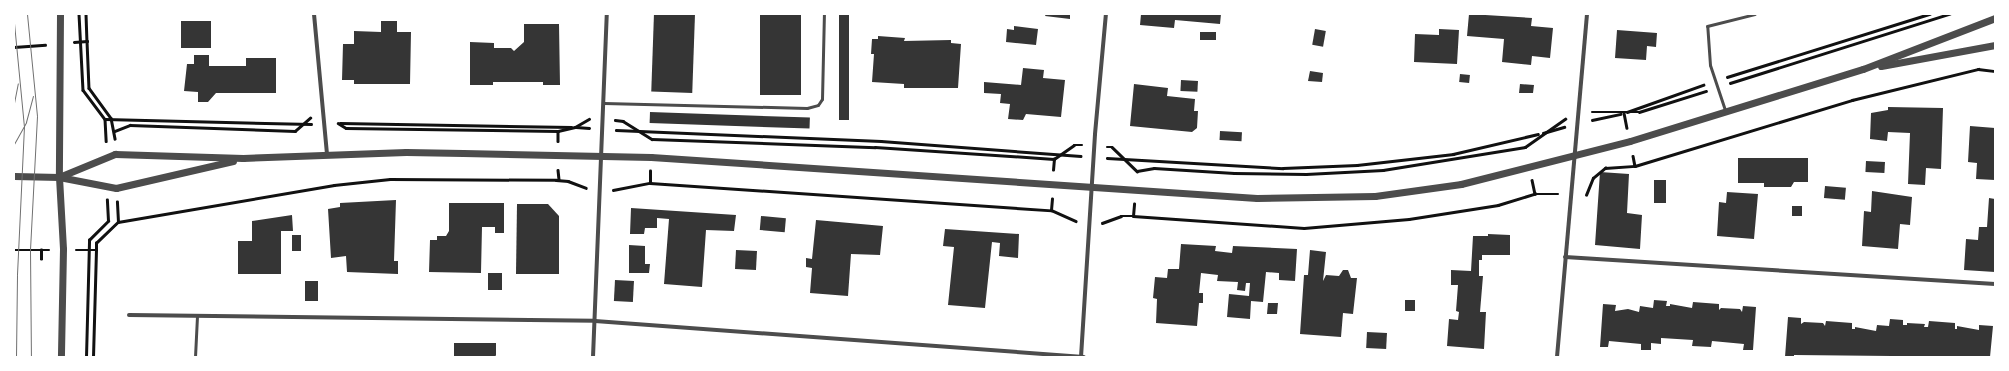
<!DOCTYPE html>
<html>
<head>
<meta charset="utf-8">
<style>
	body { margin:0 }
	#map { position:relative; width:2009px; height:371px; overflow:hidden; background:#fff; font-family:Roboto,sans-serif }
	div>[style] { position:absolute }
	[style*='--x'] { left:calc(var(--x)*1px); top:calc(var(--y)*1px); width:calc(var(--w)*1px); rotate:calc(var(--a)*1deg) }
	.building>* { inset:0; background:#353535; transform-origin:0 0 }
	.path>* { height:2.5px; margin:-1.25px; padding:0 1.25px; transform-origin:1.25px; border-radius:1.25px; background:#111 }
	.service>* { height:3px; margin:-1.5px; padding:0 1.5px; transform-origin:1.5px; border-radius:1.5px; background:#4c4c4c }
	.minor>* { height:4px; margin:-2px; padding:0 2px; transform-origin:2px; border-radius:2px; background:#4c4c4c }
	.tertiary>* { height:7px; margin:-3.5px; padding:0 3.5px; transform-origin:3.5px; border-radius:3.5px; background:#4c4c4c }
	.tram>* { height:1px; margin:-0.5px; padding:0 0.5px; transform-origin:0.5px; border-radius:0.5px; background:#707070 }
	span { translate:-50% -50%; white-space:nowrap; text-align:center; line-height:1.15; -webkit-text-stroke:3px #fff; paint-order:stroke }
	.frame { position:absolute; inset:0; border:15px solid #fff; pointer-events:none }
</style>
</head>
<body>
<div id="map">
	<div class="building">
		<i style="left:695px;top:14px;width:79px;height:41px;rotate:92deg"></i>
		<i style="left:760px;top:14px;width:41px;height:81px"></i>
		<i style="left:839px;top:14px;width:10px;height:106px"></i>
		<i style="clip-path:polygon(1046px 14px,1070px 14px,1070px 19px,1045px 16px)"></i>
		<i style="clip-path:polygon(1141px 14px,1221px 14px,1220px 24px,1175px 20px,1174px 28px,1140px 25px)"></i>
		<i style="clip-path:polygon(1469px 14px,1532px 18px,1531px 26px,1553px 28px,1550px 58px,1532px 56px,1531px 65px,1502px 62px,1504px 39px,1467px 36px)"></i>
		<i style="left:181px;top:21px;width:30px;height:27px"></i>
		<i style="clip-path:polygon(381px 21px,397px 21px,397px 32px,411px 32px,410px 84px,354px 84px,354px 80px,342px 80px,343px 44px,354px 44px,354px 31px,381px 32px)"></i>
		<i style="clip-path:polygon(524px 24px,559px 24px,560px 85px,543px 85px,543px 82px,493px 82px,493px 85px,470px 85px,470px 42px,494px 43px,494px 48px,511px 48px,514px 51px,524px 42px)"></i>
		<i style="clip-path:polygon(1014px 26px,1038px 29px,1036px 45px,1006px 42px,1007px 29px,1014px 30px)"></i>
		<i style="left:1315px;top:29px;width:11px;height:16px;rotate:10deg"></i>
		<i style="clip-path:polygon(1439px 29px,1459px 30px,1457px 64px,1414px 62px,1415px 34px,1439px 35px)"></i>
		<i style="clip-path:polygon(1617px 30px,1657px 33px,1656px 47px,1647px 46px,1646px 60px,1615px 58px)"></i>
		<i style="left:1200px;top:32px;width:16px;height:8px"></i>
		<i style="clip-path:polygon(878px 36px,905px 38px,904px 41px,951px 40px,951px 43px,961px 44px,958px 88px,904px 88px,904px 84px,872px 82px,874px 54px,871px 54px,872px 39px,878px 39px)"></i>
		<i style="clip-path:polygon(194px 55px,209px 55px,209px 66px,246px 66px,246px 58px,276px 58px,276px 93px,216px 93px,208px 102px,198px 102px,198px 92px,184px 91px,187px 64px,194px 64px)"></i>
		<i style="clip-path:polygon(1023px 68px,1044px 70px,1043px 78px,1065px 80px,1061px 117px,1026px 114px,1023px 120px,1008px 119px,1010px 104px,1000px 103px,1001px 94px,984px 93px,984px 82px,1021px 85px)"></i>
		<i style="clip-path:polygon(1310px 71px,1323px 73px,1322px 82px,1308px 81px)"></i>
		<i style="left:1460px;top:74px;width:10px;height:8px;rotate:6deg"></i>
		<i style="left:1181px;top:80px;width:17px;height:11px;rotate:3deg"></i>
		<i style="clip-path:polygon(1134px 84px,1168px 88px,1167px 96px,1195px 99px,1194px 111px,1198px 111px,1197px 128px,1192px 132px,1130px 126px)"></i>
		<i style="clip-path:polygon(1520px 84px,1534px 85px,1533px 93px,1519px 93px)"></i>
		<i style="clip-path:polygon(1888px 107px,1943px 108px,1941px 169px,1926px 168px,1925px 185px,1908px 184px,1910px 133px,1888px 132px,1887px 141px,1870px 139px,1871px 113px,1888px 110px)"></i>
		<i style="left:650px;top:112px;width:160px;height:11px;rotate:2deg"></i>
		<i style="clip-path:polygon(1970px 126px,1995px 128px,1995px 180px,1976px 179px,1977px 163px,1968px 162px)"></i>
		<i style="left:1220px;top:131px;width:22px;height:9px;rotate:3deg"></i>
		<i style="clip-path:polygon(1738px 158px,1808px 158px,1808px 182px,1794px 182px,1791px 187px,1764px 187px,1764px 183px,1738px 183px)"></i>
		<i style="left:1866px;top:161px;width:19px;height:11px;rotate:3deg"></i>
		<i style="clip-path:polygon(1600px 172px,1629px 174px,1627px 213px,1642px 215px,1640px 249px,1595px 245px)"></i>
		<i style="left:1654px;top:180px;width:12px;height:23px"></i>
		<i style="left:1825px;top:186px;width:21px;height:12px;rotate:5deg"></i>
		<i style="clip-path:polygon(1872px 191px,1912px 197px,1910px 225px,1900px 224px,1898px 249px,1862px 246px,1864px 211px,1871px 212px)"></i>
		<i style="clip-path:polygon(1727px 192px,1758px 194px,1754px 239px,1717px 236px,1719px 202px,1726px 203px)"></i>
		<i style="clip-path:polygon(1989px 198px,1995px 199px,1995px 272px,1964px 270px,1966px 239px,1978px 240px,1979px 227px,1987px 227px)"></i>
		<i style="clip-path:polygon(396px 200px,394px 261px,398px 261px,398px 274px,347px 272px,346px 256px,331px 258px,328px 209px,340px 207px,340px 203px)"></i>
		<i style="clip-path:polygon(449px 203px,504px 203px,504px 233px,495px 233px,495px 227px,482px 227px,481px 273px,429px 272px,430px 240px,437px 240px,437px 236px,446px 236px,449px 231px)"></i>
		<i style="clip-path:polygon(517px 204px,548px 204px,559px 216px,559px 274px,516px 274px)"></i>
		<i style="left:1792px;top:206px;width:10px;height:10px"></i>
		<i style="clip-path:polygon(631px 208px,736px 215px,734px 231px,706px 230px,702px 287px,664px 284px,669px 219px,657px 218px,657px 228px,645px 228px,644px 234px,630px 234px)"></i>
		<i style="clip-path:polygon(292px 215px,293px 231px,281px 231px,281px 274px,238px 274px,238px 241px,252px 241px,252px 221px)"></i>
		<i style="left:761px;top:216px;width:25px;height:14px;rotate:5deg"></i>
		<i style="clip-path:polygon(816px 220px,883px 226px,880px 255px,851px 254px,848px 296px,810px 293px,812px 268px,806px 267px,806px 258px,812px 259px)"></i>
		<i style="clip-path:polygon(945px 229px,1019px 234px,1018px 258px,999px 256px,1000px 243px,992px 242px,985px 308px,948px 305px,954px 247px,943px 246px)"></i>
		<i style="clip-path:polygon(1488px 234px,1510px 235px,1510px 255px,1482px 255px,1482px 260px,1479px 260px,1479px 276px,1483px 276px,1480px 312px,1486px 312px,1484px 349px,1447px 346px,1449px 319px,1458px 320px,1459px 312px,1456px 311px,1458px 285px,1451px 285px,1451px 270px,1471px 271px,1473px 236px,1488px 236px)"></i>
		<i style="left:301px;top:235px;width:16px;height:9px;rotate:90deg"></i>
		<i style="clip-path:polygon(1181px 244px,1216px 246px,1215px 251px,1232px 253px,1233px 246px,1297px 249px,1295px 281px,1279px 280px,1279px 273px,1266px 272px,1263px 302px,1251px 301px,1250px 319px,1227px 317px,1229px 294px,1249px 296px,1250px 283px,1246px 283px,1245px 291px,1237px 290px,1238px 282px,1217px 281px,1218px 275px,1201px 273px,1199px 293px,1203px 293px,1203px 303px,1199px 303px,1197px 326px,1156px 323px,1157px 299px,1153px 298px,1155px 277px,1167px 278px,1168px 269px,1179px 269px)"></i>
		<i style="clip-path:polygon(629px 245px,645px 246px,645px 264px,650px 264px,649px 273px,629px 273px)"></i>
		<i style="left:736px;top:250px;width:21px;height:19px;rotate:3deg"></i>
		<i style="clip-path:polygon(1310px 250px,1326px 252px,1323px 281px,1326px 275px,1339px 276px,1343px 270px,1348px 270px,1351px 278px,1357px 278px,1353px 314px,1343px 313px,1341px 337px,1300px 334px,1304px 275px,1308px 275px)"></i>
		<i style="left:488px;top:273px;width:14px;height:17px"></i>
		<i style="left:615px;top:280px;width:19px;height:21px;rotate:3deg"></i>
		<i style="left:305px;top:281px;width:13px;height:20px"></i>
		<i style="left:1405px;top:300px;width:10px;height:11px"></i>
		<i style="clip-path:polygon(1654px 300px,1667px 301px,1666px 306px,1670px 306px,1670px 304px,1692px 308px,1693px 302px,1719px 304px,1719px 310px,1721px 308px,1740px 309px,1742px 312px,1743px 306px,1756px 307px,1753px 350px,1743px 350px,1744px 344px,1712px 341px,1711px 347px,1692px 346px,1693px 340px,1661px 338px,1661px 344px,1651px 343px,1651px 350px,1641px 350px,1641px 344px,1609px 341px,1608px 347px,1600px 347px,1603px 304px,1616px 305px,1615px 311px,1628px 309px,1639px 312px,1640px 306px,1653px 308px)"></i>
		<i style="clip-path:polygon(1268px 303px,1278px 303px,1277px 314px,1267px 314px)"></i>
		<i style="clip-path:polygon(1788px 317px,1801px 318px,1801px 324px,1804px 322px,1823px 323px,1825px 326px,1826px 321px,1852px 323px,1852px 329px,1855px 329px,1855px 327px,1876px 331px,1877px 325px,1889px 326px,1890px 319px,1903px 320px,1903px 325px,1907px 325px,1907px 323px,1925px 324px,1924px 327px,1928px 327px,1929px 321px,1955px 323px,1955px 329px,1957px 329px,1957px 326px,1979px 330px,1979px 325px,1993px 326px,1990px 357px,1794px 355px,1794px 357px,1785px 357px)"></i>
		<i style="left:1367px;top:332px;width:20px;height:16px;rotate:3deg"></i>
		<i style="clip-path:polygon(454px 343px,496px 343px,496px 355px,495px 357px,454px 357px)"></i>
	</div>
	<div class="path">
		<i style="--x:79;--y:14;--w:76;--a:87"></i>
		<i style="--x:83;--y:90;--w:36;--a:53"></i>
		<i style="--x:105;--y:119;--w:22;--a:87"></i>
		<i style="--x:86;--y:14;--w:27;--a:88"></i>
		<i style="--x:74;--y:42;--w:13;--a:-4"></i>
		<i style="--x:87;--y:41;--w:47;--a:87.6"></i>
		<i style="--x:89;--y:88;--w:37;--a:54"></i>
		<i style="--x:111;--y:118;--w:21;--a:79"></i>
		<i style="--x:14;--y:47;--w:31;--a:-4"></i>
		<i style="--x:1727;--y:77;--w:212;--a:-17.3"></i>
		<i style="--x:1730;--y:83;--w:230;--a:-17.5"></i>
		<i style="--x:1592;--y:112;--w:47;--a:0"></i>
		<i style="--x:1639;--y:112;--w:70;--a:-17.4"></i>
		<i style="--x:1627;--y:112;--w:81;--a:-19.6"></i>
		<i style="--x:1624;--y:113;--w:15;--a:79"></i>
		<i style="--x:105;--y:119;--w:206;--a:1.4"></i>
		<i style="--x:615;--y:120;--w:8;--a:7"></i>
		<i style="--x:623;--y:121;--w:34;--a:32"></i>
		<i style="--x:652;--y:139;--w:223;--a:2.1"></i>
		<i style="--x:875;--y:147;--w:179;--a:3.8"></i>
		<i style="--x:1054;--y:159;--w:24;--a:-35"></i>
		<i style="--x:1074;--y:145;--w:8;--a:0"></i>
		<i style="--x:1592;--y:120;--w:29;--a:-12"></i>
		<i style="--x:338;--y:123;--w:9;--a:32"></i>
		<i style="--x:346;--y:128;--w:212;--a:0.8"></i>
		<i style="--x:558;--y:131;--w:17;--a:-13"></i>
		<i style="--x:575;--y:127;--w:16;--a:-30"></i>
		<i style="--x:340;--y:123;--w:231;--a:1"></i>
		<i style="--x:576;--y:127;--w:13;--a:4"></i>
		<i style="--x:616;--y:130;--w:265;--a:2.4"></i>
		<i style="--x:881;--y:141;--w:200;--a:4.3"></i>
		<i style="--x:115;--y:131;--w:16;--a:-22"></i>
		<i style="--x:130;--y:125;--w:165;--a:2.1"></i>
		<i style="--x:295;--y:131;--w:20;--a:-41"></i>
		<i style="--x:558;--y:131;--w:10;--a:90"></i>
		<i style="--x:1543;--y:133;--w:22;--a:-16"></i>
		<i style="--x:1107;--y:147;--w:5;--a:0"></i>
		<i style="--x:1112;--y:147;--w:35;--a:44"></i>
		<i style="--x:1137;--y:171;--w:17;--a:-10"></i>
		<i style="--x:1154;--y:168;--w:80;--a:3.6"></i>
		<i style="--x:1234;--y:173;--w:72;--a:0.8"></i>
		<i style="--x:1306;--y:174;--w:77;--a:-3"></i>
		<i style="--x:1383;--y:170;--w:144;--a:-9.2"></i>
		<i style="--x:1525;--y:147;--w:49;--a:-35"></i>
		<i style="--x:1633;--y:156;--w:10;--a:79"></i>
		<i style="--x:1107;--y:158;--w:176;--a:3.3"></i>
		<i style="--x:1283;--y:168;--w:74;--a:-2.3"></i>
		<i style="--x:1357;--y:165;--w:97;--a:-6.5"></i>
		<i style="--x:1453;--y:154;--w:87;--a:-13.2"></i>
		<i style="--x:558;--y:170;--w:10;--a:84"></i>
		<i style="--x:1053;--y:170;--w:11;--a:-85"></i>
		<i style="--x:1532;--y:180;--w:14;--a:78"></i>
		<i style="--x:650;--y:183;--w:12;--a:-90"></i>
		<i style="--x:613;--y:190;--w:38;--a:-11"></i>
		<i style="--x:650;--y:183;--w:402;--a:3.9"></i>
		<i style="--x:1051;--y:210;--w:27;--a:24"></i>
		<i style="--x:1586;--y:195;--w:18;--a:-68"></i>
		<i style="--x:1593;--y:178;--w:16;--a:-40"></i>
		<i style="--x:1605;--y:168;--w:30;--a:-4"></i>
		<i style="--x:1635;--y:166;--w:227;--a:-16.9"></i>
		<i style="--x:1852;--y:100;--w:130;--a:-13.8"></i>
		<i style="--x:1978;--y:69;--w:17;--a:7"></i>
		<i style="--x:1051;--y:210;--w:11;--a:-85"></i>
		<i style="--x:1133;--y:216;--w:12;--a:-85"></i>
		<i style="--x:118;--y:222;--w:219;--a:-9.7"></i>
		<i style="--x:334;--y:185;--w:56;--a:-6.1"></i>
		<i style="--x:390;--y:179;--w:166;--a:0.3"></i>
		<i style="--x:556;--y:180;--w:12;--a:5"></i>
		<i style="--x:568;--y:181;--w:19;--a:21"></i>
		<i style="--x:1102;--y:223;--w:20;--a:-20"></i>
		<i style="--x:1121;--y:216;--w:12;--a:0"></i>
		<i style="--x:1133;--y:216;--w:171;--a:4"></i>
		<i style="--x:1304;--y:228;--w:105;--a:-4.9"></i>
		<i style="--x:1409;--y:219;--w:90;--a:-8.9"></i>
		<i style="--x:1498;--y:205;--w:39;--a:-17"></i>
		<i style="--x:1535;--y:194;--w:23;--a:0"></i>
		<i style="--x:14;--y:250;--w:35;--a:0"></i>
		<i style="--x:76;--y:250;--w:20;--a:0"></i>
		<i style="--x:96;--y:250;--w:7;--a:-90"></i>
		<i style="--x:96;--y:243;--w:30;--a:-44"></i>
		<i style="--x:118;--y:222;--w:20;--a:-93"></i>
		<i style="--x:41;--y:259;--w:9;--a:-90"></i>
		<i style="--x:86;--y:357;--w:117;--a:-88.5"></i>
		<i style="--x:89;--y:240;--w:27;--a:-45"></i>
		<i style="--x:108;--y:221;--w:21;--a:-93"></i>
		<i style="--x:93;--y:357;--w:107;--a:-88.4"></i>
	</div>
	<div class="service">
		<i style="--x:604;--y:103;--w:203;--a:1.4"></i>
		<i style="--x:807;--y:108;--w:11;--a:-15"></i>
		<i style="--x:818;--y:105;--w:7;--a:-56"></i>
		<i style="--x:822;--y:99;--w:85;--a:-88.7"></i>
		<i style="--x:1725;--y:110;--w:47;--a:-108.4"></i>
		<i style="--x:1710;--y:65;--w:39;--a:-94"></i>
		<i style="--x:1707;--y:26;--w:49;--a:-14"></i>
		<i style="--x:195;--y:357;--w:41;--a:-87.2"></i>
	</div>
	<div class="minor">
		<i style="--x:314;--y:14;--w:142;--a:84.7"></i>
		<i style="--x:1565;--y:257;--w:431;--a:3.6"></i>
		<i style="--x:129;--y:315;--w:466;--a:0.7"></i>
		<i style="--x:595;--y:321;--w:490;--a:4.2"></i>
		<i style="--x:593;--y:357;--w:343;--a:-87.7"></i>
		<i style="--x:1081;--y:357;--w:223;--a:-86.4"></i>
		<i style="--x:1095;--y:134;--w:121;--a:-84.8"></i>
		<i style="--x:1557;--y:357;--w:344;--a:-85"></i>
	</div>
	<div class="tertiary">
		<i style="--x:60;--y:14;--w:163;--a:90.4"></i>
		<i style="--x:59;--y:177;--w:72;--a:86.8"></i>
		<i style="--x:63;--y:249;--w:108;--a:91.1"></i>
		<i style="--x:1881;--y:66;--w:116;--a:-10.4"></i>
		<i style="--x:14;--y:176;--w:45;--a:1.3"></i>
		<i style="--x:59;--y:177;--w:58;--a:10.9"></i>
		<i style="--x:116;--y:188;--w:120;--a:-13"></i>
		<i style="--x:59;--y:177;--w:61;--a:-22.3"></i>
		<i style="--x:115;--y:154;--w:128;--a:1.8"></i>
		<i style="--x:243;--y:158;--w:163;--a:-2.1"></i>
		<i style="--x:406;--y:152;--w:57;--a:1"></i>
		<i style="--x:463;--y:153;--w:188;--a:1.2"></i>
		<i style="--x:651;--y:157;--w:607;--a:3.87"></i>
		<i style="--x:1257;--y:198;--w:118;--a:-1"></i>
		<i style="--x:1375;--y:196;--w:87;--a:-7.9"></i>
		<i style="--x:1461;--y:184;--w:174;--a:-14.3"></i>
		<i style="--x:1630;--y:141;--w:244;--a:-17.2"></i>
		<i style="--x:1863;--y:69;--w:142;--a:-21.1"></i>
	</div>
	<div class="tram">
		<i style="--x:27;--y:14;--w:102;--a:84.4"></i>
		<i style="--x:37;--y:116;--w:134;--a:93"></i>
		<i style="--x:30;--y:250;--w:107;--a:89.5"></i>
		<i style="--x:14;--y:23;--w:103;--a:84.5"></i>
		<i style="--x:24;--y:126;--w:149;--a:92.7"></i>
		<i style="--x:17;--y:275;--w:82;--a:90.7"></i>
		<i style="--x:14;--y:103;--w:20;--a:-79"></i>
		<i style="--x:14;--y:144;--w:25;--a:-61"></i>
		<i style="--x:26;--y:122;--w:27;--a:-75"></i>
	</div>
	<div class="frame"></div>
</div>
</body>
</html>
